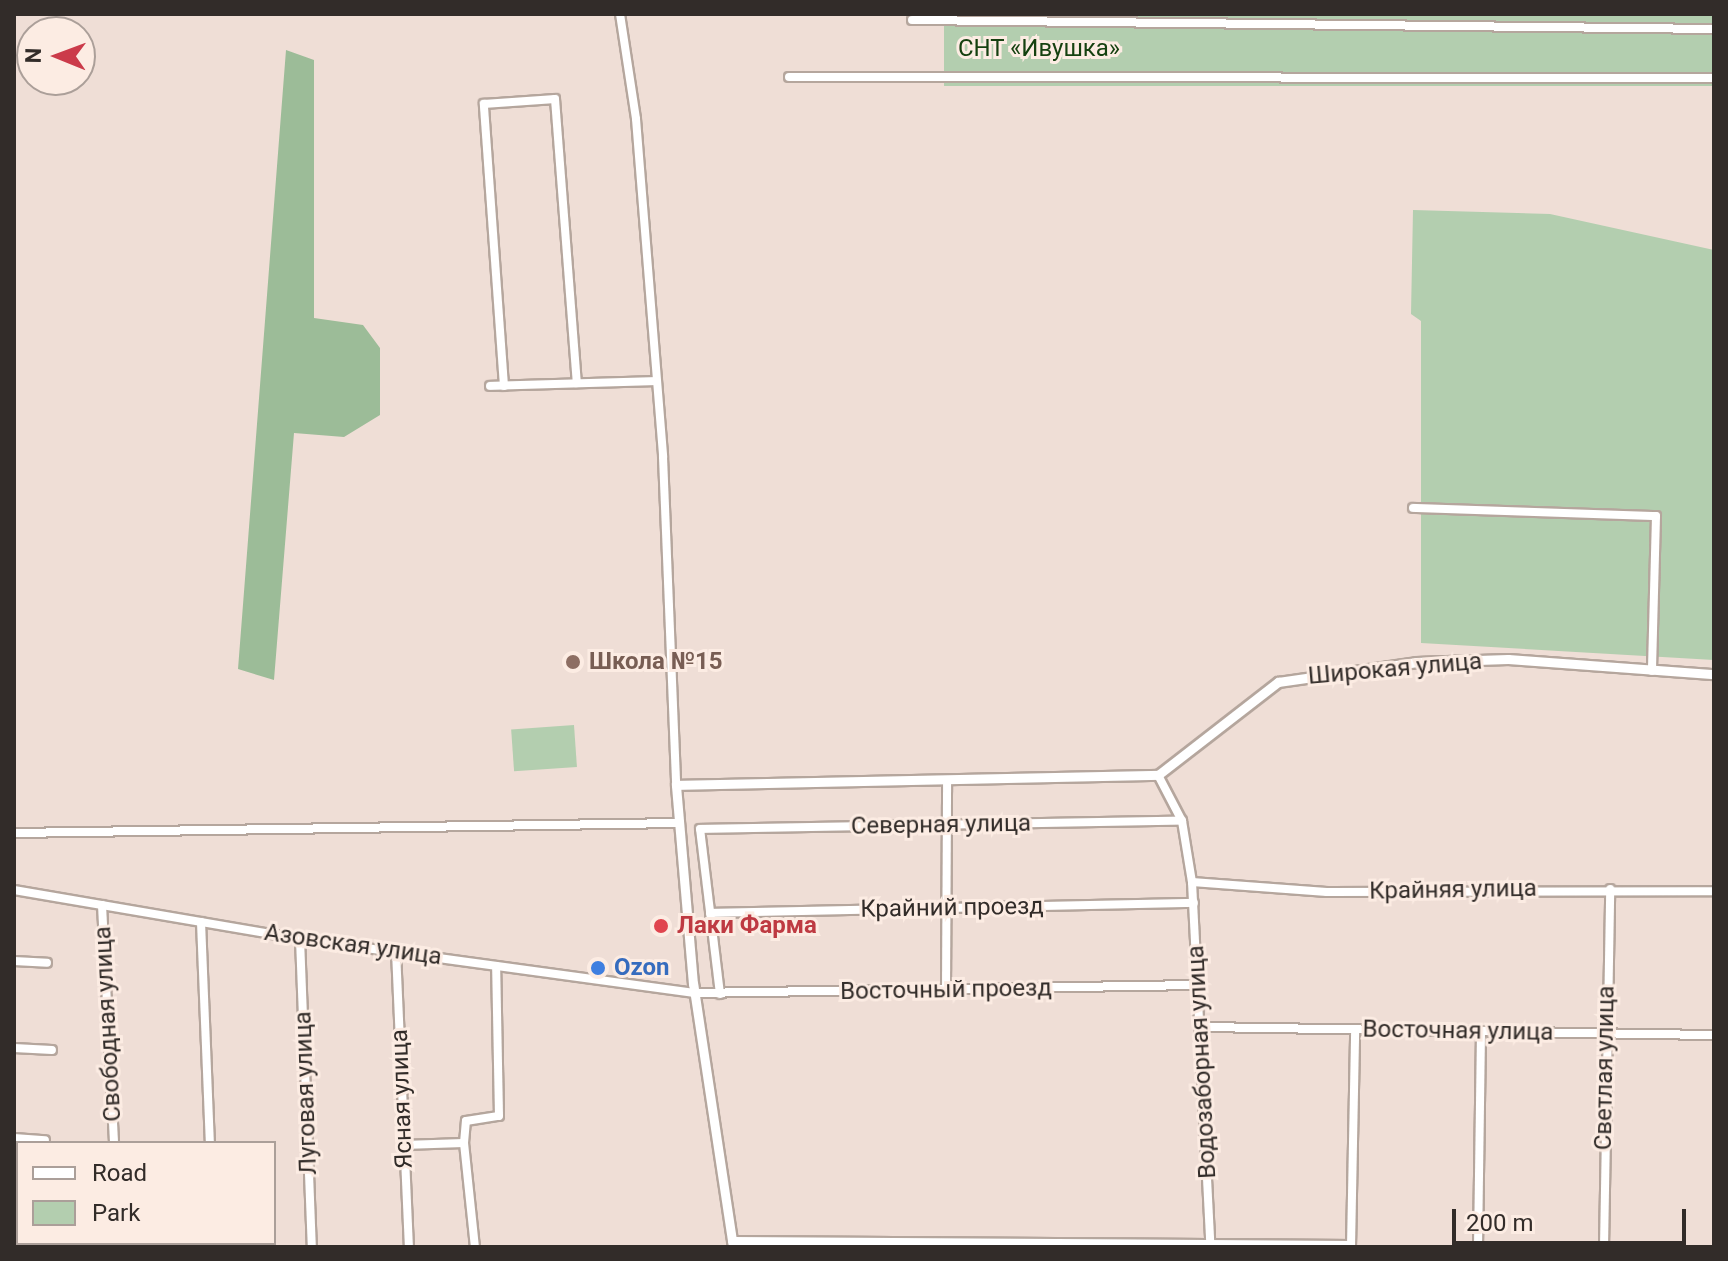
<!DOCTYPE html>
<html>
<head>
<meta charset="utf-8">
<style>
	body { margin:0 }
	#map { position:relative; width:1728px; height:1261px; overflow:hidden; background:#efded6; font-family:Roboto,sans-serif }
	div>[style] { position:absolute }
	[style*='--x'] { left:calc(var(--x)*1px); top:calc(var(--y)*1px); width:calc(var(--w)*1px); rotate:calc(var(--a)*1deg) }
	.green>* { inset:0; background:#b3ceaf; transform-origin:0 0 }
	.forest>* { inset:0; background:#9cbc98 }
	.roads { filter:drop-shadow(2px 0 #b5a69d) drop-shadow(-2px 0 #b5a69d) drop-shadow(0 2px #b5a69d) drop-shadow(0 -2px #b5a69d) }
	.minor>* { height:8px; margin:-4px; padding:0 4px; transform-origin:4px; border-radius:4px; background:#fff }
	.tertiary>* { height:9px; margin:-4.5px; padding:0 4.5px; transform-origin:4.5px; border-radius:4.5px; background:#fff }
	.dots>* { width:22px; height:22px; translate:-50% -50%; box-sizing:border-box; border:4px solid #fcece3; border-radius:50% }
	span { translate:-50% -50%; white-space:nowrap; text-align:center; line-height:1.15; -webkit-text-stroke:6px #fcece3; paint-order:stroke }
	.park-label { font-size:24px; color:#154110 }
	.education-label { font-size:24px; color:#785e54; font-weight:700 }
	.left { translate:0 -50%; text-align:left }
	.street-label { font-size:24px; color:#322c29 }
	.health-label { font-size:24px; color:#be3a42; font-weight:700 }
	.shop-label { font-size:24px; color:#366cbe; font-weight:700 }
	.frame { position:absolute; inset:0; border:16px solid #322c29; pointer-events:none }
	.legend { position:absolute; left:16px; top:1141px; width:260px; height:104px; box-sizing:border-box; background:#fcece3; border:2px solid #ab9f99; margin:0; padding:10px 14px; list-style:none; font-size:24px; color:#322c29 }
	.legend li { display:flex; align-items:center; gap:16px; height:40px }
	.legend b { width:40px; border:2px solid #ab9f99 }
	.north { position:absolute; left:16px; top:16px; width:80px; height:80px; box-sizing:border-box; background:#fcece3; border:2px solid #ab9f99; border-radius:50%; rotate:271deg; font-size:22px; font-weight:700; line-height:32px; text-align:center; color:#322c29 }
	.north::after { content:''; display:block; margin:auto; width:28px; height:36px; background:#cb3b4a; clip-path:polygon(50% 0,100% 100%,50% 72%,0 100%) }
	.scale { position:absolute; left:1452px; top:1209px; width:234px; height:36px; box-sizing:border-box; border:4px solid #322c29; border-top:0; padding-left:10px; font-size:24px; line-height:28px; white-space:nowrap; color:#322c29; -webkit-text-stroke:6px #fcece3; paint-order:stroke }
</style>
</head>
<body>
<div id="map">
	<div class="green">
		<i style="left:944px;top:14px;width:770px;height:72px"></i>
		<i style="clip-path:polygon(1413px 210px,1550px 214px,1714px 250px,1714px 660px,1421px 643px,1421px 321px,1411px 314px)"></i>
		<i style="left:574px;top:725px;width:42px;height:63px;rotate:86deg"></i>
	</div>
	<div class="forest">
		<i style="clip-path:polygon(286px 50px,314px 60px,314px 318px,363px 325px,380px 348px,380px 415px,344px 437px,294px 433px,274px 680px,238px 669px)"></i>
	</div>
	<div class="roads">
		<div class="minor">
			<i style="--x:620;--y:14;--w:106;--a:81.3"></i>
			<i style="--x:636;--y:119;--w:339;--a:85.4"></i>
			<i style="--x:663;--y:457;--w:328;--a:87.7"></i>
			<i style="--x:912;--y:20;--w:802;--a:0.64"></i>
			<i style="--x:789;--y:77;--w:925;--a:0.06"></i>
			<i style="--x:490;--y:386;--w:164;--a:-1.7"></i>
			<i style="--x:504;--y:386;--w:283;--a:-94.1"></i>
			<i style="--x:484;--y:104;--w:71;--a:-4"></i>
			<i style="--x:555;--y:99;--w:285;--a:85.6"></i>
			<i style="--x:1413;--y:508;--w:243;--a:1.9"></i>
			<i style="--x:1656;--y:516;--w:155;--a:91.5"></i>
			<i style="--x:1158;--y:775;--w:52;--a:62.4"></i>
			<i style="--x:1182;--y:821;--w:62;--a:80.7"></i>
			<i style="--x:1192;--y:882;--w:360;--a:87.1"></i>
			<i style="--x:14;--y:833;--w:664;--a:-0.86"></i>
			<i style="--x:1192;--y:882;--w:135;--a:4.2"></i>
			<i style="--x:1327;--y:892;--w:387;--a:-0.1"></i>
			<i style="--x:14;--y:890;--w:290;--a:9.7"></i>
			<i style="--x:300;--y:939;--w:398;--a:7.8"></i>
			<i style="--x:694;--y:993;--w:505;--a:-0.91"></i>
			<i style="--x:102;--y:905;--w:238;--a:87.1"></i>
			<i style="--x:710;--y:913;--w:484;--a:-1.2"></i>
			<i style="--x:201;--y:922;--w:221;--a:87.7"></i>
			<i style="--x:300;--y:939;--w:308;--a:87.8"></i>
			<i style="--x:396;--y:951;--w:296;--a:87.5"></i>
			<i style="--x:14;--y:961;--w:33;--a:3"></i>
			<i style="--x:946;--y:990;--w:209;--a:-89.7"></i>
			<i style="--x:720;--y:994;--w:166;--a:-96.9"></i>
			<i style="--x:700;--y:829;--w:482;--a:-1"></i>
			<i style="--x:1202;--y:1027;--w:512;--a:0.9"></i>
			<i style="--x:14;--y:1048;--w:38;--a:3"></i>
			<i style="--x:14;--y:1138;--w:31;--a:4"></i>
			<i style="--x:464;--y:1143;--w:105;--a:84"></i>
			<i style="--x:403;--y:1145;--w:61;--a:-1.9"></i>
			<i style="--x:464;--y:1143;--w:22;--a:-85"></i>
			<i style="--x:466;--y:1121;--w:33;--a:-9"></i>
			<i style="--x:499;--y:1116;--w:150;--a:-91.1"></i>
			<i style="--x:14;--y:1230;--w:4;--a:0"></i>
			<i style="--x:732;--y:1241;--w:619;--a:0.37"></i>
			<i style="--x:119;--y:1243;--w:4;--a:90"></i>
			<i style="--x:216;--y:1243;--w:4;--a:90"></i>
			<i style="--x:1351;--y:1247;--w:217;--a:-88.9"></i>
			<i style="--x:1478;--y:1247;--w:216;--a:-89.2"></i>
			<i style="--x:1604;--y:1247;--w:358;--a:-89"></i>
		</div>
		<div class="tertiary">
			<i style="--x:733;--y:1247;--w:266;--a:-98.6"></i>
			<i style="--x:693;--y:984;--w:200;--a:-94.9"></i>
			<i style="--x:676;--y:785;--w:482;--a:-1.2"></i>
			<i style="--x:1158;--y:775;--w:152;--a:-37.8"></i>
			<i style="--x:1278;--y:682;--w:139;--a:-8.2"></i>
			<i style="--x:1416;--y:662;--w:92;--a:-1.9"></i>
			<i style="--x:1508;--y:659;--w:207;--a:4.2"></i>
		</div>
	</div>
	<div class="dots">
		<i style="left:573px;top:662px;background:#8d6e63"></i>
		<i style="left:661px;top:926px;background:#e0444e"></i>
		<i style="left:598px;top:968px;background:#3f7fe0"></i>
	</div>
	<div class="park-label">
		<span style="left:1039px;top:49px">СНТ «Ивушка»</span>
	</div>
	<div class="education-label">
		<span class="left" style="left:589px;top:662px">Школа №15</span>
	</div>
	<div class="street-label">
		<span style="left:1395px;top:669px;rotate:-5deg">Широкая улица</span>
		<span style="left:941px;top:825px;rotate:-1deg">Северная улица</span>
		<span style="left:1453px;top:890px;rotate:-1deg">Крайняя улица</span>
		<span style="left:952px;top:908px;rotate:-1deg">Крайний проезд</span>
		<span style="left:353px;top:945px;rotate:8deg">Азовская улица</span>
		<span style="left:946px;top:990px;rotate:-1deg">Восточный проезд</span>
		<span style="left:108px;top:1024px;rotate:-93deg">Свободная улица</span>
		<span style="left:1458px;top:1031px;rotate:1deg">Восточная улица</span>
		<span style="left:1202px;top:1062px;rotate:-93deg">Водозаборная улица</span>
		<span style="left:1605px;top:1068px;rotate:-89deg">Светлая улица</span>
		<span style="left:306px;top:1093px;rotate:-92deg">Луговая улица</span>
		<span style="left:402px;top:1099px;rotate:-92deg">Ясная улица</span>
	</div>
	<div class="health-label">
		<span class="left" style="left:677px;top:926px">Лаки Фарма</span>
	</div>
	<div class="shop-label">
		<span class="left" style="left:614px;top:968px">Ozon</span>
	</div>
	<div class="frame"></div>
	<ul class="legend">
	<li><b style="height:10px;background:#fff"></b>Road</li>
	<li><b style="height:22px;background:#b3ceaf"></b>Park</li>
	</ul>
	<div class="north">N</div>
	<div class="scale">200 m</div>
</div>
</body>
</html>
